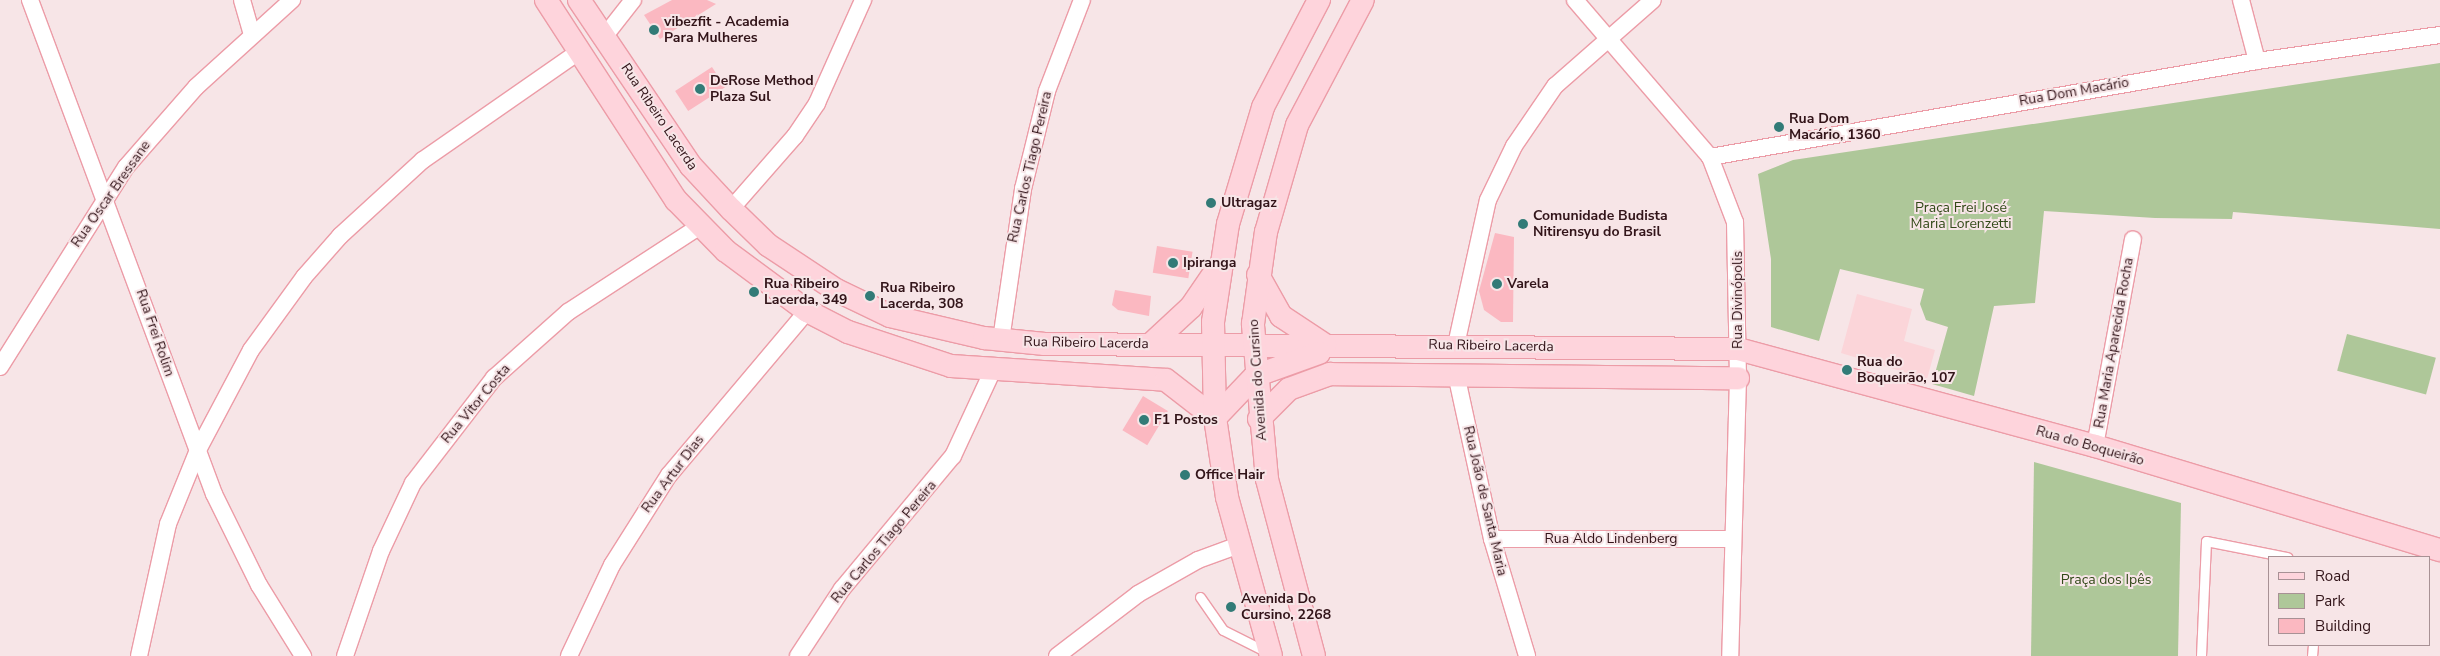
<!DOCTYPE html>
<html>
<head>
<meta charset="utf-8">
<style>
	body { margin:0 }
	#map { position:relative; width:2440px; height:656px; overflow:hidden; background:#f7e5e7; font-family:"Nunito Sans",sans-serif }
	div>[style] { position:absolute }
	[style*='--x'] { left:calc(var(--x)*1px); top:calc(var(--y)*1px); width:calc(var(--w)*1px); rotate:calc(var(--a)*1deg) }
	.built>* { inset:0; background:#fbd5d9 }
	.green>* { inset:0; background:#aec799; transform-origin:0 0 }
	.building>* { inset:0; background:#fbb8c1; transform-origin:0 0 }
	.roads { filter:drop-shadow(1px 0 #ec9ca7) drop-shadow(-1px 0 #ec9ca7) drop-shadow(0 1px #ec9ca7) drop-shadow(0 -1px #ec9ca7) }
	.lane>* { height:9px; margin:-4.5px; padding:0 4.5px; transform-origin:4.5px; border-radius:4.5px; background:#fff }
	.street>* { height:16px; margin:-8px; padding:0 8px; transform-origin:8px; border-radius:8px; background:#fff }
	.secondary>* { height:22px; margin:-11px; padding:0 11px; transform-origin:11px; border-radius:11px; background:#fed4dc }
	.dots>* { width:14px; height:14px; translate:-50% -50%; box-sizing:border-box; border:2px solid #f7e5e7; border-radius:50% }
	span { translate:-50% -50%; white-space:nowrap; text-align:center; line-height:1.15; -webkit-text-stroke:4px #f7e5e7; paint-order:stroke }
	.poi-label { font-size:14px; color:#321419; font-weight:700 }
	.left { translate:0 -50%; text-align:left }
	.street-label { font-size:14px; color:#321419 }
	.park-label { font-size:14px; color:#324918 }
	.legend { position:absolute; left:2268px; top:556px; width:162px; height:90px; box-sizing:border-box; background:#f7e5e7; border:1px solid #a89195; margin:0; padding:6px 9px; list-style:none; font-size:15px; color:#321419 }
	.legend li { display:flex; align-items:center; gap:10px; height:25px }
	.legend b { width:25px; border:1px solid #a89195 }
</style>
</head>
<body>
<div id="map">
	<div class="built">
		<i style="clip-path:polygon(1857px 294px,1912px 309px,1904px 341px,1935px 350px,1927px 379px,1841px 353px)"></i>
	</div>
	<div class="green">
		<i style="clip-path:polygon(2440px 63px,2440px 229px,2233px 212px,2232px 219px,2155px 218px,2044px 211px,2035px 303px,1994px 306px,1974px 396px,1932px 384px,1948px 327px,1926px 320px,1920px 304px,1924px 289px,1840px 269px,1819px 341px,1771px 327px,1771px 259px,1758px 174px,1793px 160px)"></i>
		<i style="left:2347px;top:334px;width:92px;height:38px;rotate:15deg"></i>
		<i style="clip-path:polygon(2034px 462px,2181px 503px,2178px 656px,2031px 656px)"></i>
	</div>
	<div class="building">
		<i style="clip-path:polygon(672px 0,707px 0,716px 4px,660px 39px,644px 15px)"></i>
		<i style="left:712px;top:67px;width:24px;height:44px;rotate:57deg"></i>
		<i style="clip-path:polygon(1495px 233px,1514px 237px,1513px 322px,1501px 322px,1484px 310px,1479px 291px)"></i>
		<i style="left:1157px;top:246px;width:36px;height:27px;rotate:9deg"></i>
		<i style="clip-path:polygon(1115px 290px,1151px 296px,1149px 316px,1118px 310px,1112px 305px)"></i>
		<i style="left:1143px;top:396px;width:29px;height:40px;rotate:31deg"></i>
	</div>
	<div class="roads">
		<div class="lane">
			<i style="--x:1200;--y:597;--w:40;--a:55.1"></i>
			<i style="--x:1223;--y:630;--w:49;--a:26.6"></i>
			<i style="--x:2201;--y:656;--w:115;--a:-87.5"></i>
			<i style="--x:2206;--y:541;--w:83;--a:11.2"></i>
			<i style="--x:2312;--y:656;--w:11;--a:-85"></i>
		</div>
		<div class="street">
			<i style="--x:30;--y:0;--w:527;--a:69.57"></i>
			<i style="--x:214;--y:494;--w:102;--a:63.7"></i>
			<i style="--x:259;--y:585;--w:84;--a:58.2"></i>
			<i style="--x:242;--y:0;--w:35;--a:74"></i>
			<i style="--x:1575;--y:0;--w:207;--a:49.3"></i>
			<i style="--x:1710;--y:157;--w:70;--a:69"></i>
			<i style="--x:1735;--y:222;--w:156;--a:88.9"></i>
			<i style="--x:1738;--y:378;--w:278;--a:91.6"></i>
			<i style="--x:2241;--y:0;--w:63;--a:75.3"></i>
			<i style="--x:604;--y:37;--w:47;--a:-51.9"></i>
			<i style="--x:1710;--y:157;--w:555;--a:-9.95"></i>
			<i style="--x:2257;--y:61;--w:185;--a:-8.1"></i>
			<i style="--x:731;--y:209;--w:97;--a:-48.8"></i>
			<i style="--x:795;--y:136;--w:40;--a:-56"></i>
			<i style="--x:817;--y:103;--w:113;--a:-65.9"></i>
			<i style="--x:1001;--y:340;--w:153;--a:-81.7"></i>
			<i style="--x:1023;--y:189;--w:101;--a:-76.2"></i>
			<i style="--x:1047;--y:91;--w:97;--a:-69"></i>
			<i style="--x:1456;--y:345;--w:148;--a:-77.6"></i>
			<i style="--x:1488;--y:200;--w:60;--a:-64.3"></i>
			<i style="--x:1514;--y:146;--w:73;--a:-55.7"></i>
			<i style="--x:1555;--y:86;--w:130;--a:-41.3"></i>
			<i style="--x:0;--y:367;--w:236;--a:-57.8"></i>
			<i style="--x:126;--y:167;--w:106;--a:-48.8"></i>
			<i style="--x:196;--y:87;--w:130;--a:-42.2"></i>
			<i style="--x:1456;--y:374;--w:169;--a:77.7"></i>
			<i style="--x:1492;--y:539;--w:122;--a:73.3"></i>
			<i style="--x:2095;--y:446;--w:210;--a:-79.6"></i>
			<i style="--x:1492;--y:539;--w:239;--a:0"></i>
			<i style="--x:139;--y:656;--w:135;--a:-77.6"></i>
			<i style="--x:168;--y:524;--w:80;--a:-67.9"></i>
			<i style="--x:198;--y:450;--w:113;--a:-62.1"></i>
			<i style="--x:251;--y:350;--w:90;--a:-54"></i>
			<i style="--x:304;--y:277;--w:55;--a:-48.7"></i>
			<i style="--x:340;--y:236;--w:113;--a:-42.5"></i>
			<i style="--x:423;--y:160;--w:191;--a:-34.8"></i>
			<i style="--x:345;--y:656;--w:111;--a:-71.1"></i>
			<i style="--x:381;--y:551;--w:75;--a:-64.8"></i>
			<i style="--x:413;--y:483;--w:133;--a:-52.4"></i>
			<i style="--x:494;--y:378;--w:99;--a:-41.7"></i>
			<i style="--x:568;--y:312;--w:158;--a:-33.1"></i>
			<i style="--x:569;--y:656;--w:101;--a:-64.7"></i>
			<i style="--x:612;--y:565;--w:107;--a:-57.7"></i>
			<i style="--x:669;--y:475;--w:214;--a:-49.9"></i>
			<i style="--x:798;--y:656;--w:80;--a:-56.7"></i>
			<i style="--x:842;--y:589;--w:173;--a:-50.2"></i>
			<i style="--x:953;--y:456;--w:93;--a:-65.1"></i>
			<i style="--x:1057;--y:656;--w:102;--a:-37.4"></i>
			<i style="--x:1138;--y:594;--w:69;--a:-29.5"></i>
			<i style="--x:1198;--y:560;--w:44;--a:-20.1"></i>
		</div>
		<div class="secondary">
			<i style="--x:546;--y:0;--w:239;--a:57"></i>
			<i style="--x:676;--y:200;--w:71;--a:45.6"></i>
			<i style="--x:726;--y:251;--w:101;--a:36.5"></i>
			<i style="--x:807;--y:311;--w:46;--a:27.1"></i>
			<i style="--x:848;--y:332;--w:108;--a:18.3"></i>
			<i style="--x:951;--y:366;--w:215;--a:3.7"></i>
			<i style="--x:1166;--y:380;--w:62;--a:37.8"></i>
			<i style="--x:579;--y:0;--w:200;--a:56"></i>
			<i style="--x:691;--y:166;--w:59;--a:47.1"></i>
			<i style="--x:731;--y:209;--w:52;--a:44.2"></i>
			<i style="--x:768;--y:245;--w:82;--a:33.5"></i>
			<i style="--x:836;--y:290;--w:60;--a:25.7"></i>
			<i style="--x:890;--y:316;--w:97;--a:13.2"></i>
			<i style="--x:984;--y:338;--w:61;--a:5.6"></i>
			<i style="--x:1045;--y:344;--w:693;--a:0.41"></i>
			<i style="--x:1738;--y:349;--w:370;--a:15.2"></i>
			<i style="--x:2095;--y:446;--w:360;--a:16.8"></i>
			<i style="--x:1258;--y:275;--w:47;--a:60.7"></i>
			<i style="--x:1281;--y:316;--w:53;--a:33.4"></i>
			<i style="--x:1151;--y:344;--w:54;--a:-42.8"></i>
			<i style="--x:1191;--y:307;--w:46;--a:-55.6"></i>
			<i style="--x:1215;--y:418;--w:58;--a:-46.4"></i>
			<i style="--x:1255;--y:376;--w:68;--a:-19.8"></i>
			<i style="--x:1259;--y:419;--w:42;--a:-45"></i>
			<i style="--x:1289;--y:389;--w:44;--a:-20.1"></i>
			<i style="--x:1330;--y:374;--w:408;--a:0.6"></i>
			<i style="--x:1271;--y:656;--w:165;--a:-105.5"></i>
			<i style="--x:1227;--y:497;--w:80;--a:-98.6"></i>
			<i style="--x:1215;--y:418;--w:96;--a:-91.2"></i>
			<i style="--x:1213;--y:322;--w:99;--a:-81.3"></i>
			<i style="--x:1228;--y:224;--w:122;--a:-73.3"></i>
			<i style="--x:1263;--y:107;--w:121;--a:-62.4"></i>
			<i style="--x:1314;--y:656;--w:183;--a:-104.9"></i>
			<i style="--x:1267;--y:479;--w:156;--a:-95.2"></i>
			<i style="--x:1253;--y:324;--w:93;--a:-82"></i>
			<i style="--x:1266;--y:232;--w:111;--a:-73.8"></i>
			<i style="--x:1297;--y:125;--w:141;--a:-62.2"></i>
		</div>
	</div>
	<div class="dots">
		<i style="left:654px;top:30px;background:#327b77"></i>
		<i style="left:700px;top:89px;background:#327b77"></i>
		<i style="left:1779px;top:127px;background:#327b77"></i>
		<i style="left:1211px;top:203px;background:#327b77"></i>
		<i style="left:1523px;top:224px;background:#327b77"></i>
		<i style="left:1173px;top:263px;background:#327b77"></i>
		<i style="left:1497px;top:284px;background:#327b77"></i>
		<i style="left:754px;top:292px;background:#327b77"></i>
		<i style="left:870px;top:296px;background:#327b77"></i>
		<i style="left:1847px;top:370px;background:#327b77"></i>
		<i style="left:1144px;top:420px;background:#327b77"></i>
		<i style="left:1185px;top:475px;background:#327b77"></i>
		<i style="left:1231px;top:607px;background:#327b77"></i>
	</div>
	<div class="poi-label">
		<span class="left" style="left:664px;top:30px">vibezfit - Academia<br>Para Mulheres</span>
		<span class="left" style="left:710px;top:89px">DeRose Method<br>Plaza Sul</span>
		<span class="left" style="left:1789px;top:127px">Rua Dom<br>Macário, 1360</span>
		<span class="left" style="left:1221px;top:203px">Ultragaz</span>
		<span class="left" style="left:1533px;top:224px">Comunidade Budista<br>Nitirensyu do Brasil</span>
		<span class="left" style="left:1183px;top:263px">Ipiranga</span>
		<span class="left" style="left:764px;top:292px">Rua Ribeiro<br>Lacerda, 349</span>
		<span class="left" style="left:1507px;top:284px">Varela</span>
		<span class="left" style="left:880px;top:296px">Rua Ribeiro<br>Lacerda, 308</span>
		<span class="left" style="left:1857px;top:370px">Rua do<br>Boqueirão, 107</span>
		<span class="left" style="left:1154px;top:420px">F1 Postos</span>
		<span class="left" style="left:1195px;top:475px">Office Hair</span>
		<span class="left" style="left:1241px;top:607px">Avenida Do<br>Cursino, 2268</span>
	</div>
	<div class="street-label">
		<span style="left:2074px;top:92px;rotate:-10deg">Rua Dom Macário</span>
		<span style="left:659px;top:117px;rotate:56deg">Rua Ribeiro Lacerda</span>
		<span style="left:1030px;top:167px;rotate:-77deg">Rua Carlos Tiago Pereira</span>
		<span style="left:111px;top:194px;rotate:-55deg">Rua Oscar Bressane</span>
		<span style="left:1738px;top:300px;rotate:-90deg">Rua Divinópolis</span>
		<span style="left:155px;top:333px;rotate:71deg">Rua Frei Rolim</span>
		<span style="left:1086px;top:343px;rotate:1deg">Rua Ribeiro Lacerda</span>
		<span style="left:2114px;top:343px;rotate:-80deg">Rua Maria Aparecida Rocha</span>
		<span style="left:1491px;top:346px;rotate:1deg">Rua Ribeiro Lacerda</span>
		<span style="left:1258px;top:380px;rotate:-94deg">Avenida do Cursino</span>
		<span style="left:476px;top:404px;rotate:-50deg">Rua Vitor Costa</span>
		<span style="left:2090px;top:446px;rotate:16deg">Rua do Boqueirão</span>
		<span style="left:673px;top:474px;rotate:-53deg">Rua Artur Dias</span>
		<span style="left:1485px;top:501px;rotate:77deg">Rua João de Santa Maria</span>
		<span style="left:1611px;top:539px">Rua Aldo Lindenberg</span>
		<span style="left:884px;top:542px;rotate:-50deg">Rua Carlos Tiago Pereira</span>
	</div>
	<div class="park-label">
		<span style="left:1961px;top:216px">Praça Frei José<br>Maria Lorenzetti</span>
		<span style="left:2106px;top:580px">Praça dos Ipês</span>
	</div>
	<ul class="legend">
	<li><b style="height:6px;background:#fed4dc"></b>Road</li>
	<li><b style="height:14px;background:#aec799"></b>Park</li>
	<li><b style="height:14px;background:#fbb8c1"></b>Building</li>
	</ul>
</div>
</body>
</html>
